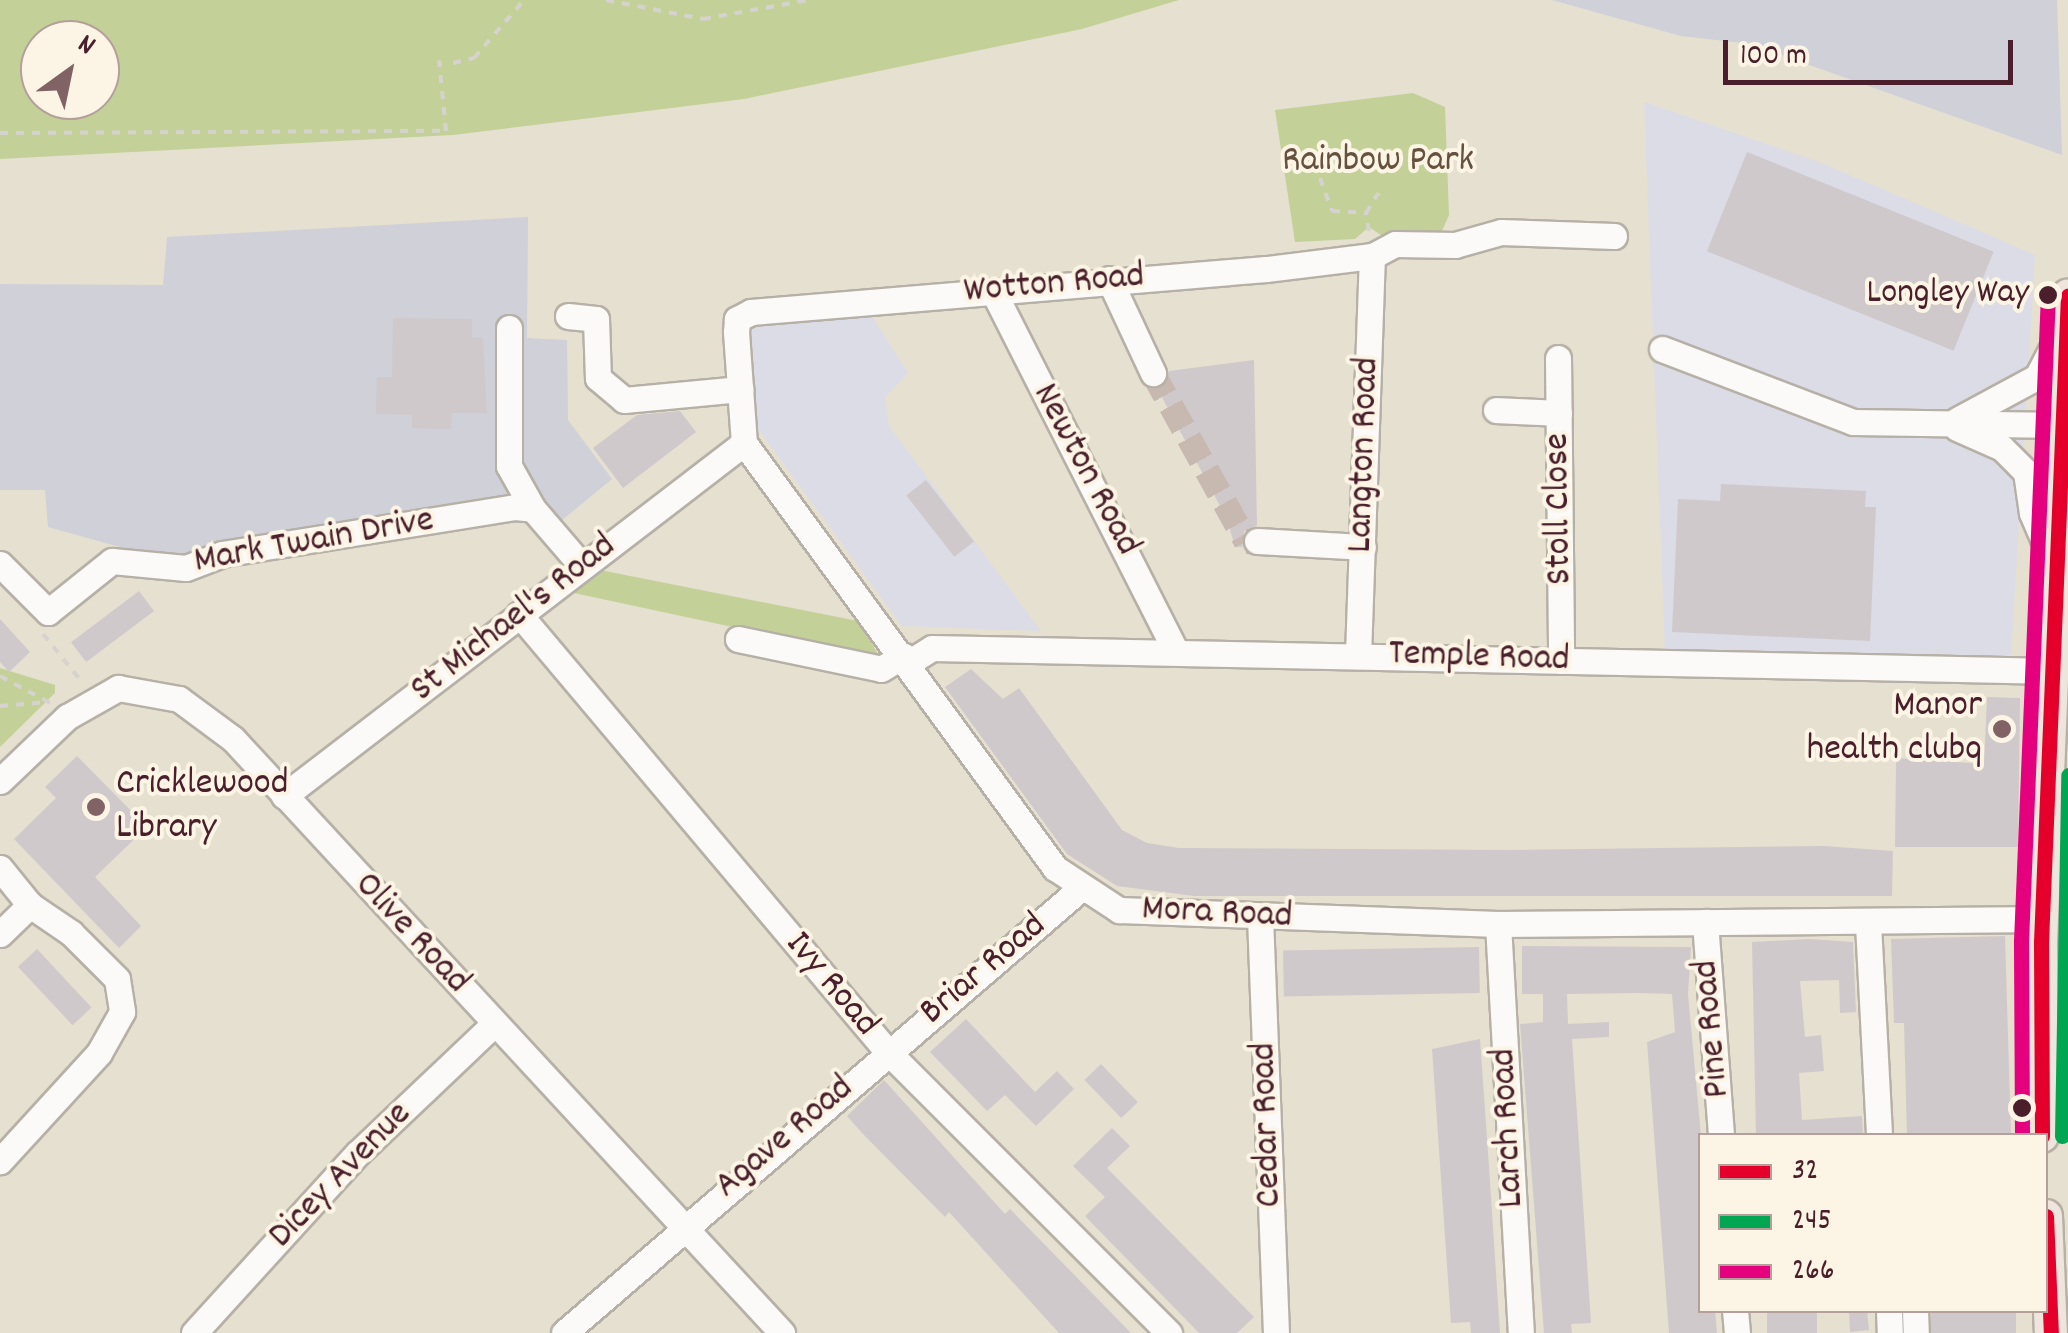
<!DOCTYPE html>
<html>
<head>
<meta charset="utf-8">
<style>
	body { margin:0 }
	#map { position:relative; width:2068px; height:1333px; overflow:hidden; background:#e6e0d0; font-family:Dekko,sans-serif }
	div>[style] { position:absolute }
	[style*='--x'] { left:calc(var(--x)*1px); top:calc(var(--y)*1px); width:calc(var(--w)*1px); rotate:calc(var(--a)*1deg) }
	.built>* { inset:0; background:#dcdce7 }
	.industrial>* { inset:0; background:#cfd0d8 }
	.green>* { inset:0; background:#c3d199 }
	.building>* { inset:0; background:#cfc9cb; transform-origin:0 0 }
	.minor-tunnel>* { height:25px; margin-top:-12.5px; transform-origin:0; background:repeating-linear-gradient(90deg,#c7b9af 0 25px,transparent 0 37px) }
	.path>* { height:4px; margin-top:-2px; transform-origin:0; background:repeating-linear-gradient(90deg,#d6d2ce 0 8px,transparent 0 16px) }
	.roads { filter:drop-shadow(2px 0 #b7b0a6) drop-shadow(-2px 0 #b7b0a6) drop-shadow(0 2px #b7b0a6) drop-shadow(0 -2px #b7b0a6) }
	.minor>* { height:25px; margin:-12.5px; padding:0 12.5px; transform-origin:12.5px; border-radius:12.5px; background:#fbfaf8 }
	.major>* { height:32px; margin:-16px; padding:0 16px; transform-origin:16px; border-radius:16px; background:#eee5dd }
	.bus-1>* { height:15px; margin:-7.5px; padding:0 7.5px; transform-origin:7.5px; border-radius:7.5px; background:#e4002b }
	.bus-2>* { height:15px; margin:-7.5px; padding:0 7.5px; transform-origin:7.5px; border-radius:7.5px; background:#00a651 }
	.bus-3>* { height:15px; margin:-7.5px; padding:0 7.5px; transform-origin:7.5px; border-radius:7.5px; background:#e5007d }
	.dots>* { width:28px; height:28px; translate:-50% -50%; box-sizing:border-box; border:5px solid #fcf5e5; border-radius:50% }
	span { translate:-50% -50%; white-space:nowrap; text-align:center; line-height:1.15; -webkit-text-stroke:8px #fcf5e5; paint-order:stroke }
	.bus-label { font-size:36px; color:#4a1f2b }
	.right { translate:-100% -50%; text-align:right }
	.park-label { font-size:38px; color:#66513e }
	.street-label { font-size:38px; color:#4a1f2b }
	.poi-label { font-size:38px; color:#4a1f2b }
	.left { translate:0 -50%; text-align:left }
	.legend { position:absolute; left:1698px; top:1133px; width:350px; height:180px; box-sizing:border-box; background:#fcf5e5; border:2px solid #b59f9b; margin:0; padding:12px 18px; list-style:none; font-size:30px; color:#4a1f2b }
	.legend li { display:flex; align-items:center; gap:20px; height:50px }
	.legend b { width:50px; border:2px solid #b59f9b }
	.north { position:absolute; left:20px; top:20px; width:100px; height:100px; box-sizing:border-box; background:#fcf5e5; border:2px solid #b59f9b; border-radius:50%; rotate:33deg; font-size:28px; font-weight:700; line-height:40px; text-align:center; color:#4a1f2b }
	.north::after { content:''; display:block; margin:auto; width:35px; height:45px; background:#816365; clip-path:polygon(50% 0,100% 100%,50% 72%,0 100%) }
	.scale { position:absolute; left:1723px; top:40px; width:290px; height:45px; box-sizing:border-box; border:5px solid #4a1f2b; border-top:0; padding-left:12px; font-size:30px; line-height:35px; white-space:nowrap; color:#4a1f2b; -webkit-text-stroke:8px #fcf5e5; paint-order:stroke }
</style>
</head>
<body>
<div id="map">
	<div class="built">
		<i style="clip-path:polygon(1644px 102px,1822px 163px,2035px 255px,2011px 655px,1665px 654px)"></i>
		<i style="clip-path:polygon(871px 315px,908px 373px,885px 397px,889px 426px,1041px 631px,902px 626px,758px 429px,750px 327px)"></i>
	</div>
	<div class="industrial">
		<i style="clip-path:polygon(1552px 0,2057px 0,2062px 155px,1751px 44px,1681px 36px)"></i>
		<i style="clip-path:polygon(528px 217px,527px 338px,567px 340px,568px 420px,612px 479px,561px 521px,533px 489px,503px 500px,163px 559px,48px 527px,45px 490px,0 490px,0 284px,163px 285px,167px 237px)"></i>
	</div>
	<div class="green">
		<i style="clip-path:polygon(evenodd,0 0,1179px 0,1082px 29px,744px 99px,453px 135px,0 159px,0 0,100px 40px,100px 100px,40px 100px,40px 40px,100px 40px)"></i>
		<i style="clip-path:polygon(1413px 93px,1445px 107px,1449px 215px,1442px 231px,1384px 237px,1369px 227px,1355px 239px,1295px 242px,1275px 110px)"></i>
		<i style="clip-path:polygon(600px 570px,858px 621px,881px 659px,574px 593px)"></i>
		<i style="clip-path:polygon(0 668px,55px 685px,55px 693px,0 747px)"></i>
	</div>
	<div class="building">
		<i style="left:1747px;top:152px;width:266px;height:107px;rotate:22deg"></i>
		<i style="clip-path:polygon(393px 318px,472px 319px,472px 337px,483px 338px,487px 413px,452px 413px,451px 429px,412px 428px,412px 415px,376px 414px,377px 377px,392px 377px)"></i>
		<i style="clip-path:polygon(1254px 360px,1257px 525px,1244px 531px,1242px 547px,1235px 547px,1227px 519px,1157px 388px,1169px 371px)"></i>
		<i style="clip-path:polygon(680px 411px,696px 432px,623px 488px,593px 448px,637px 415px)"></i>
		<i style="left:926px;top:480px;width:78px;height:25px;rotate:52deg"></i>
		<i style="clip-path:polygon(1721px 484px,1866px 491px,1865px 507px,1876px 507px,1870px 641px,1672px 632px,1678px 499px,1720px 501px)"></i>
		<i style="left:139px;top:591px;width:25px;height:85px;rotate:53deg"></i>
		<i style="clip-path:polygon(0 619px,30px 652px,9px 672px,0 662px)"></i>
		<i style="clip-path:polygon(971px 669px,1003px 699px,1019px 688px,1122px 830px,1147px 843px,1179px 848px,1511px 850px,1824px 846px,1893px 851px,1892px 896px,1194px 896px,1117px 886px,1067px 854px,945px 687px)"></i>
		<i style="clip-path:polygon(1987px 697px,2020px 698px,2018px 847px,1895px 847px,1896px 758px,1984px 764px)"></i>
		<i style="clip-path:polygon(77px 756px,147px 827px,95px 877px,141px 926px,119px 948px,14px 839px,56px 798px,45px 787px)"></i>
		<i style="clip-path:polygon(2005px 936px,2011px 1136px,1907px 1136px,1904px 1023px,1894px 1023px,1891px 939px)"></i>
		<i style="clip-path:polygon(1809px 939px,1853px 942px,1856px 1012px,1840px 1013px,1839px 980px,1800px 981px,1805px 1037px,1821px 1035px,1824px 1071px,1799px 1073px,1802px 1120px,1862px 1116px,1863px 1136px,1756px 1136px,1752px 942px)"></i>
		<i style="clip-path:polygon(1522px 946px,1691px 947px,1688px 994px,1701px 1136px,1700px 1310px,1715px 1310px,1717px 1333px,1669px 1333px,1647px 1042px,1675px 1032px,1672px 994px,1638px 993px,1567px 994px,1568px 1024px,1609px 1022px,1609px 1037px,1572px 1039px,1591px 1323px,1571px 1324px,1572px 1333px,1544px 1333px,1520px 1024px,1543px 1022px,1543px 994px,1522px 994px)"></i>
		<i style="left:1479px;top:947px;width:46px;height:196px;rotate:89deg"></i>
		<i style="left:37px;top:949px;width:80px;height:26px;rotate:47deg"></i>
		<i style="clip-path:polygon(966px 1019px,1035px 1092px,1057px 1071px,1074px 1089px,1036px 1126px,1005px 1095px,987px 1111px,930px 1052px)"></i>
		<i style="clip-path:polygon(1480px 1039px,1489px 1167px,1500px 1333px,1471px 1333px,1470px 1322px,1451px 1323px,1432px 1049px)"></i>
		<i style="left:1101px;top:1064px;width:53px;height:23px;rotate:46deg"></i>
		<i style="clip-path:polygon(884px 1080px,1005px 1214px,1010px 1209px,1131px 1333px,1059px 1333px,949px 1212px,945px 1217px,862px 1133px,847px 1116px)"></i>
		<i style="clip-path:polygon(1112px 1128px,1130px 1146px,1107px 1168px,1254px 1317px,1237px 1333px,1199px 1333px,1085px 1216px,1105px 1197px,1073px 1166px)"></i>
		<i style="left:1767px;top:1310px;width:50px;height:23px"></i>
		<i style="clip-path:polygon(1849px 1310px,1867px 1310px,1869px 1330px,1850px 1332px)"></i>
		<i style="left:1931px;top:1310px;width:85px;height:23px"></i>
	</div>
	<div class="minor-tunnel">
		<i style="--x:1153;--y:373;--w:192;--a:61"></i>
		<i style="--x:1246;--y:541;--w:11;--a:0"></i>
	</div>
	<div class="path">
		<i style="--x:606;--y:0;--w:99;--a:11.1"></i>
		<i style="--x:703;--y:19;--w:108;--a:-10.2"></i>
		<i style="--x:453;--y:63;--w:22;--a:-13"></i>
		<i style="--x:474;--y:58;--w:77;--a:-49.2"></i>
		<i style="--x:0;--y:133;--w:446;--a:-0.3"></i>
		<i style="--x:446;--y:131;--w:71;--a:-95.6"></i>
		<i style="--x:1320;--y:178;--w:35;--a:70"></i>
		<i style="--x:1332;--y:211;--w:34;--a:3"></i>
		<i style="--x:1369;--y:231;--w:18;--a:-99"></i>
		<i style="--x:1366;--y:213;--w:31;--a:-58"></i>
		<i style="--x:43;--y:634;--w:60;--a:51"></i>
		<i style="--x:0;--y:676;--w:59;--a:28.3"></i>
		<i style="--x:0;--y:706;--w:50;--a:-4.6"></i>
	</div>
	<div class="roads">
		<div class="minor">
			<i style="--x:1614;--y:236;--w:113;--a:-178"></i>
			<i style="--x:1501;--y:232;--w:48;--a:164.2"></i>
			<i style="--x:1455;--y:245;--w:60;--a:-179"></i>
			<i style="--x:1395;--y:244;--w:26;--a:152"></i>
			<i style="--x:1372;--y:256;--w:107;--a:173"></i>
			<i style="--x:1266;--y:269;--w:517;--a:175.23"></i>
			<i style="--x:751;--y:312;--w:16;--a:153"></i>
			<i style="--x:737;--y:319;--w:13;--a:94"></i>
			<i style="--x:736;--y:332;--w:111;--a:85.9"></i>
			<i style="--x:744;--y:443;--w:527;--a:53.8"></i>
			<i style="--x:1055;--y:868;--w:77;--a:33.3"></i>
			<i style="--x:1119;--y:910;--w:379;--a:2.1"></i>
			<i style="--x:1498;--y:924;--w:545;--a:-0.53"></i>
			<i style="--x:1109;--y:279;--w:104;--a:64.9"></i>
			<i style="--x:993;--y:291;--w:404;--a:63.1"></i>
			<i style="--x:568;--y:316;--w:28;--a:6"></i>
			<i style="--x:596;--y:319;--w:59;--a:88.1"></i>
			<i style="--x:598;--y:378;--w:34;--a:40"></i>
			<i style="--x:624;--y:400;--w:117;--a:-5.4"></i>
			<i style="--x:509;--y:328;--w:138;--a:90"></i>
			<i style="--x:509;--y:466;--w:49;--a:60.8"></i>
			<i style="--x:1662;--y:349;--w:204;--a:20.9"></i>
			<i style="--x:1853;--y:422;--w:208;--a:0.8"></i>
			<i style="--x:1558;--y:358;--w:303;--a:89.4"></i>
			<i style="--x:1496;--y:410;--w:63;--a:2.7"></i>
			<i style="--x:1957;--y:420;--w:91;--a:-28.3"></i>
			<i style="--x:2037;--y:377;--w:59;--a:-62.6"></i>
			<i style="--x:1957;--y:428;--w:49;--a:24"></i>
			<i style="--x:2002;--y:448;--w:34;--a:45"></i>
			<i style="--x:2026;--y:472;--w:41;--a:81.7"></i>
			<i style="--x:2032;--y:513;--w:56;--a:66.7"></i>
			<i style="--x:1257;--y:541;--w:106;--a:3.2"></i>
			<i style="--x:0;--y:564;--w:68;--a:45"></i>
			<i style="--x:48;--y:612;--w:82;--a:-38.6"></i>
			<i style="--x:112;--y:561;--w:74;--a:5.4"></i>
			<i style="--x:186;--y:568;--w:39;--a:-21"></i>
			<i style="--x:222;--y:554;--w:297;--a:-9.1"></i>
			<i style="--x:515;--y:507;--w:18;--a:6"></i>
			<i style="--x:533;--y:509;--w:75;--a:49.3"></i>
			<i style="--x:519;--y:614;--w:571;--a:49.9"></i>
			<i style="--x:887;--y:1051;--w:399;--a:45"></i>
			<i style="--x:738;--y:639;--w:146;--a:11.8"></i>
			<i style="--x:881;--y:669;--w:26;--a:-31"></i>
			<i style="--x:1358;--y:655;--w:399;--a:-88"></i>
			<i style="--x:908;--y:663;--w:28;--a:-32"></i>
			<i style="--x:932;--y:648;--w:1122;--a:1.17"></i>
			<i style="--x:0;--y:781;--w:93;--a:-43.7"></i>
			<i style="--x:67;--y:717;--w:59;--a:-29.6"></i>
			<i style="--x:118;--y:688;--w:62;--a:10.2"></i>
			<i style="--x:179;--y:699;--w:67;--a:36.5"></i>
			<i style="--x:233;--y:739;--w:809;--a:47.25"></i>
			<i style="--x:284;--y:796;--w:580;--a:-37.5"></i>
			<i style="--x:0;--y:868;--w:48;--a:51"></i>
			<i style="--x:30;--y:905;--w:50;--a:34.3"></i>
			<i style="--x:71;--y:933;--w:65;--a:45"></i>
			<i style="--x:117;--y:979;--w:33;--a:81"></i>
			<i style="--x:122;--y:1012;--w:47;--a:119.3"></i>
			<i style="--x:99;--y:1053;--w:147;--a:132.5"></i>
			<i style="--x:1260;--y:917;--w:416;--a:87.8"></i>
			<i style="--x:1705;--y:922;--w:215;--a:85.7"></i>
			<i style="--x:1498;--y:924;--w:410;--a:86.8"></i>
			<i style="--x:1868;--y:924;--w:212;--a:87"></i>
			<i style="--x:0;--y:934;--w:42;--a:-44"></i>
			<i style="--x:1735;--y:1310;--w:23;--a:85"></i>
			<i style="--x:1889;--y:1310;--w:23;--a:88"></i>
			<i style="--x:1915;--y:1310;--w:23;--a:88"></i>
			<i style="--x:194;--y:1333;--w:244;--a:-47.7"></i>
			<i style="--x:358;--y:1153;--w:187;--a:-43.5"></i>
			<i style="--x:564;--y:1333;--w:681;--a:-40.71"></i>
		</div>
		<div class="major">
			<i style="--x:2042;--y:1136;--w:194;--a:-90.3"></i>
			<i style="--x:2041;--y:942;--w:647;--a:-87.61"></i>
			<i style="--x:2046;--y:1216;--w:117;--a:87.6"></i>
		</div>
	</div>
	<div class="bus-1">
		<i style="--x:2042;--y:1136;--w:194;--a:-90.3"></i>
		<i style="--x:2041;--y:942;--w:647;--a:-87.61"></i>
		<i style="--x:2046;--y:1216;--w:117;--a:87.6"></i>
	</div>
	<div class="bus-2">
		<i style="--x:2062;--y:1136;--w:361;--a:-89"></i>
	</div>
	<div class="bus-3">
		<i style="--x:2022;--y:1136;--w:195;--a:-90.3"></i>
		<i style="--x:2021;--y:941;--w:647;--a:-87.61"></i>
	</div>
	<div class="dots">
		<i style="left:2048px;top:295px;background:#4a1f2b"></i>
		<i style="left:2002px;top:729px;background:#816365"></i>
		<i style="left:96px;top:807px;background:#816365"></i>
		<i style="left:2022px;top:1108px;background:#4a1f2b"></i>
	</div>
	<div class="bus-label">
		<span class="right" style="left:2029px;top:295px">Longley Way</span>
	</div>
	<div class="park-label">
		<span style="left:1378px;top:162px">Rainbow Park</span>
	</div>
	<div class="street-label">
		<span style="left:1054px;top:285px;rotate:-5deg">Wotton Road</span>
		<span style="left:1365px;top:455px;rotate:-88deg">Langton Road</span>
		<span style="left:1085px;top:470px;rotate:62deg">Newton Road</span>
		<span style="left:1560px;top:509px;rotate:-91deg">Stoll Close</span>
		<span style="left:314px;top:542px;rotate:-10deg">Mark Twain Drive</span>
		<span style="left:514px;top:619px;rotate:-38deg">St Michael's Road</span>
		<span style="left:1479px;top:658px;rotate:2deg">Temple Road</span>
		<span style="left:1217px;top:914px;rotate:3deg">Mora Road</span>
		<span style="left:411px;top:934px;rotate:47deg">Olive Road</span>
		<span style="left:984px;top:970px;rotate:-40deg">Briar Road</span>
		<span style="left:831px;top:985px;rotate:50deg">Ivy Road</span>
		<span style="left:1713px;top:1029px;rotate:-95deg">Pine Road</span>
		<span style="left:1268px;top:1125px;rotate:-92deg">Cedar Road</span>
		<span style="left:1509px;top:1128px;rotate:-93deg">Larch Road</span>
		<span style="left:785px;top:1138px;rotate:-40deg">Agave Road</span>
		<span style="left:341px;top:1176px;rotate:-46deg">Dicey Avenue</span>
	</div>
	<div class="poi-label">
		<span class="right" style="left:1982px;top:729px">Manor<br>health clubq</span>
		<span class="left" style="left:116px;top:807px">Cricklewood<br>Library</span>
	</div>
	<ul class="legend">
	<li><b style="height:12px;background:#e4002b"></b>32</li>
	<li><b style="height:12px;background:#00a651"></b>245</li>
	<li><b style="height:12px;background:#e5007d"></b>266</li>
	</ul>
	<div class="north">N</div>
	<div class="scale">100 m</div>
</div>
</body>
</html>
